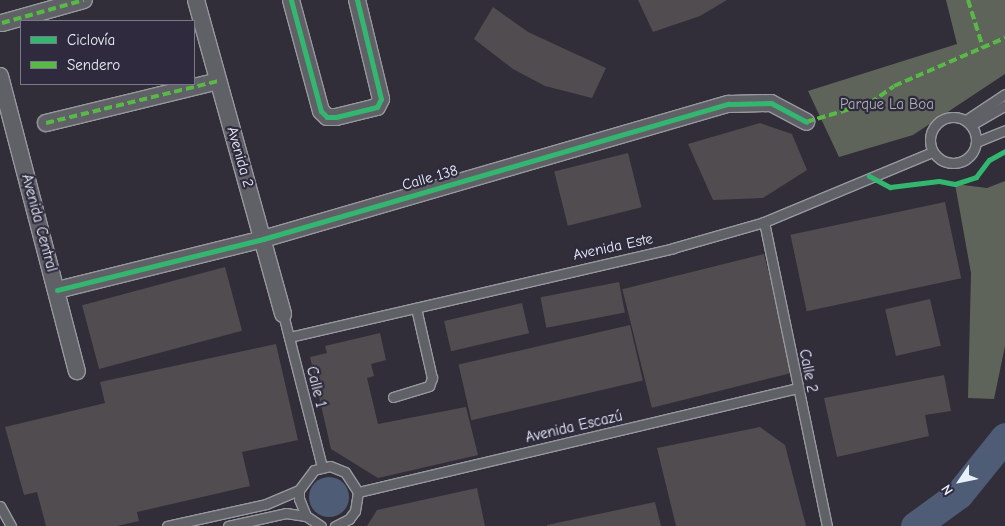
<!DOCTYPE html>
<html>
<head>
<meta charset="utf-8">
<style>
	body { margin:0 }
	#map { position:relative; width:1005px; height:526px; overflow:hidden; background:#312e39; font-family:"Comic Neue",sans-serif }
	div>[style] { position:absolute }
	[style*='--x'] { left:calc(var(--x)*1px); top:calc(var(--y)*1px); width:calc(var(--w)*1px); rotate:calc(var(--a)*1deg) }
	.green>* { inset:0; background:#5e645a }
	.water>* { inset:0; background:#4e5c75 }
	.round { border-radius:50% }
	.river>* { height:29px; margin:-14.5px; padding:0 14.5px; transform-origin:14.5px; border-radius:14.5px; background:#4e5c75 }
	.building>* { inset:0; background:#504c50; transform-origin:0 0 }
	.roads { filter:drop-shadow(1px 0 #98999f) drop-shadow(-1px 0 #98999f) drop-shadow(0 1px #98999f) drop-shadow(0 -1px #98999f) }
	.service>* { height:9px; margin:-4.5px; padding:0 4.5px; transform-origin:4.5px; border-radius:4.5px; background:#606067 }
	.service>.ring { margin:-4.5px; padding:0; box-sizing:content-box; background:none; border:9px solid #606067; border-radius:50% }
	.minor>* { height:16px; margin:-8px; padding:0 8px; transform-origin:8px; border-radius:8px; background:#606067 }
	.quiet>* { height:4px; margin-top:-2px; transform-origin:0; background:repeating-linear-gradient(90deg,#58b947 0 8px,transparent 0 12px) }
	.cycleway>* { height:5px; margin:-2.5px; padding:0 2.5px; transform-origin:2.5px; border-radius:2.5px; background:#33b770 }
	span { translate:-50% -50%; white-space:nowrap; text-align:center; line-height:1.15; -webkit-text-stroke:4.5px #2f2a3d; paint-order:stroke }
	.park-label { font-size:15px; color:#adb5b3 }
	.street-label { font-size:15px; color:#e8f1f8 }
	.legend { position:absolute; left:20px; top:20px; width:175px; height:65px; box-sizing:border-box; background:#2f2a3d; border:1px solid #797a88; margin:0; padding:6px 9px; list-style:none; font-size:15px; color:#e8f1f8 }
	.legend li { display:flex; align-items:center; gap:10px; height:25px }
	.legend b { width:25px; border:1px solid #797a88 }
	.north { position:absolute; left:935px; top:456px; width:50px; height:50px; -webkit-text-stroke:4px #2f2a3d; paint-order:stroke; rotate:236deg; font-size:14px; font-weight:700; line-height:20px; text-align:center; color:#e8f1f8 }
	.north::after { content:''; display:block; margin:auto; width:18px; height:22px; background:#e8f1f8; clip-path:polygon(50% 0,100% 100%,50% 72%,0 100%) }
</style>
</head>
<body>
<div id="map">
	<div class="green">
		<i style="clip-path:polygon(946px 0,1005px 0,1005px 74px,913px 135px,839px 157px,808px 91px,957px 44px)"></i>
		<i style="clip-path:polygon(1005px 181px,1005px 346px,994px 399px,968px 398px,971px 273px,955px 184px,987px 188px)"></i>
	</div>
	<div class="water">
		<i class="round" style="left:309px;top:477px;width:40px;height:40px"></i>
	</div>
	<div class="river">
		<i style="--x:915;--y:526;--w:54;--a:-36"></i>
		<i style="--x:959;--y:494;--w:73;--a:-51.1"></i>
	</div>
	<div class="building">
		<i style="clip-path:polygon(638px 0,727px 0,700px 16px,653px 32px)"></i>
		<i style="clip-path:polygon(493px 7px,528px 32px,606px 68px,592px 98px,545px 86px,513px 69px,474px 39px)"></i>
		<i style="clip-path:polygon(760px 123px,792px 134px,807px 170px,763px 198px,713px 200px,688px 144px)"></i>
		<i style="left:628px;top:153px;width:56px;height:76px;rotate:76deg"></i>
		<i style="left:945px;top:202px;width:78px;height:158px;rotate:78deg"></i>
		<i style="left:764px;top:254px;width:122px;height:146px;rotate:76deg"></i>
		<i style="left:225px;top:267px;width:66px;height:148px;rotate:75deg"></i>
		<i style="left:619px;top:282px;width:31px;height:80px;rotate:79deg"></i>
		<i style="left:930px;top:299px;width:48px;height:46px;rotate:77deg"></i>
		<i style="left:522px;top:303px;width:31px;height:80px;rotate:77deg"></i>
		<i style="left:630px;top:325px;width:57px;height:176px;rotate:77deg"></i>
		<i style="clip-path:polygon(380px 333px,386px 360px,371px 364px,374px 376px,367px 378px,378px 424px,466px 407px,478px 455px,378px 478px,331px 449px,310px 357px,327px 353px,325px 346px)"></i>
		<i style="clip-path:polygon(276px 344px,298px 440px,242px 452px,250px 486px,137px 512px,139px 521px,117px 526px,46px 526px,37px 492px,24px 495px,5px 427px,105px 403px,100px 382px)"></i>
		<i style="clip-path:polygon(944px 375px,951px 411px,925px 415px,929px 436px,837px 457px,824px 398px)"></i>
		<i style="clip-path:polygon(760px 427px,785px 445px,806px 526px,676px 526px,657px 448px)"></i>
		<i style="clip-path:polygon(477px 488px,485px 526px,367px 526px,377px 510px)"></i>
		<i style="clip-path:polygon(655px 502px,661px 526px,547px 526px,547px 525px)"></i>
	</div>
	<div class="roads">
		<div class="service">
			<i class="ring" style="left:930px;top:117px;width:37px;height:37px"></i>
			<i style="--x:966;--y:120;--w:47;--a:-33.7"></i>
			<i style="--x:971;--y:125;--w:39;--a:-30"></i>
			<i style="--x:976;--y:142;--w:31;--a:-22"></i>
			<i style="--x:764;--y:222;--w:310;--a:78.3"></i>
			<i style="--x:283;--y:314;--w:158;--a:75.7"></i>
			<i style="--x:289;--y:337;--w:394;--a:-13"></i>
			<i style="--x:673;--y:248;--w:95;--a:-15.9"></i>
			<i style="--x:764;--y:222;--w:182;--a:-22.6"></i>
			<i style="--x:393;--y:397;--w:38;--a:-17"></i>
			<i style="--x:429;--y:386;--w:9;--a:-69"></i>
			<i style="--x:432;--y:378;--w:72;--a:-102.9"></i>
			<i style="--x:358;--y:492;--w:451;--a:-13.3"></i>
			<i style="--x:0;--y:506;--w:23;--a:61"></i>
			<i style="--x:167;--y:526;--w:101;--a:-12.5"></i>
			<i style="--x:266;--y:504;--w:36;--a:-23"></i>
			<i style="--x:228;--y:526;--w:59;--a:-12.6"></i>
			<i style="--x:286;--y:513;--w:20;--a:9"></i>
			<i style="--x:321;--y:526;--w:18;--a:-146"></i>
			<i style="--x:306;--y:516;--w:18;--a:-112"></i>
			<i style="--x:299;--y:499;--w:9;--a:-90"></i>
			<i style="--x:299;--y:490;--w:25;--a:-53"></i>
			<i style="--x:314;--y:470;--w:16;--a:-14"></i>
			<i style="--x:330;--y:466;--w:16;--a:22"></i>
			<i style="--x:345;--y:472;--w:24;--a:57"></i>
			<i style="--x:358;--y:492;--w:19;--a:99"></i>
			<i style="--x:355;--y:511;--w:10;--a:127"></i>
			<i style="--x:349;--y:519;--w:16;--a:153"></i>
		</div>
		<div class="minor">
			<i style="--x:196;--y:0;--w:326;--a:74.5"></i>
			<i style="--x:291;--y:0;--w:115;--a:74.9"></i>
			<i style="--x:321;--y:111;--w:8;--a:45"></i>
			<i style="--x:327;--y:117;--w:9;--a:0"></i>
			<i style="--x:336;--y:117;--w:42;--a:-13.7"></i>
			<i style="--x:377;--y:107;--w:9;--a:-63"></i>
			<i style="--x:381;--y:99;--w:102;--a:-103.6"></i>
			<i style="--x:2;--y:23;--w:85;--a:-15.7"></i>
			<i style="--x:0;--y:76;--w:305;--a:75.4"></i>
			<i style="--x:46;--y:123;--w:177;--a:-13.7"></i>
			<i style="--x:57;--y:290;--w:212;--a:-13.9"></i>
			<i style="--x:263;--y:239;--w:485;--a:-16.2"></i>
			<i style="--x:729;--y:104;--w:42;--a:-1.4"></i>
			<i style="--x:771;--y:103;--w:40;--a:28"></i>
		</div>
	</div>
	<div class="quiet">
		<i style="--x:968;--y:0;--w:50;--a:72.6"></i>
		<i style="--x:2;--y:23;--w:85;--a:-15.7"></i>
		<i style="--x:806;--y:122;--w:67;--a:-16.5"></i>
		<i style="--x:870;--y:103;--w:29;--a:-35"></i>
		<i style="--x:894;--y:86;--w:121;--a:-23.4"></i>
		<i style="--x:46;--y:123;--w:177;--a:-13.7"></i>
	</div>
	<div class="cycleway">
		<i style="--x:291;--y:0;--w:115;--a:74.9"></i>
		<i style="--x:321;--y:111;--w:8;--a:45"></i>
		<i style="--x:327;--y:117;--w:9;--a:0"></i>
		<i style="--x:336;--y:117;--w:42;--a:-13.7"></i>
		<i style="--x:377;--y:107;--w:9;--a:-63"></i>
		<i style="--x:381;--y:99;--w:102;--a:-103.6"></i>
		<i style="--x:869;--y:176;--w:24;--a:28"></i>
		<i style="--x:890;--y:187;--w:49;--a:-7"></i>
		<i style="--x:939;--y:181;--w:16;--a:11"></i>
		<i style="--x:955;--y:184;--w:22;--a:-18"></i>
		<i style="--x:976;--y:177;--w:21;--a:-53"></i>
		<i style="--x:989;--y:160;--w:18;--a:-29"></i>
		<i style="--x:57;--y:290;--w:212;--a:-13.9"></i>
		<i style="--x:263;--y:239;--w:485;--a:-16.2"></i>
		<i style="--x:729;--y:104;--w:42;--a:-1.4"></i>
		<i style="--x:771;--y:103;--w:40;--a:28"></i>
	</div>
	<div class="park-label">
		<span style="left:887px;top:105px">Parque La Boa</span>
	</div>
	<div class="street-label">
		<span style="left:240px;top:157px;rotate:74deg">Avenida 2</span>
		<span style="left:430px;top:178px;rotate:-16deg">Calle 138</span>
		<span style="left:39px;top:223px;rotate:75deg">Avenida Central</span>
		<span style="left:613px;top:247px;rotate:-12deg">Avenida Este</span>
		<span style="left:808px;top:371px;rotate:79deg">Calle 2</span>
		<span style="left:316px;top:387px;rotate:76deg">Calle 1</span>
		<span style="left:574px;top:427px;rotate:-13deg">Avenida Escazú</span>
	</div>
	<ul class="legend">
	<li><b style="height:6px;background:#33b770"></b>Ciclovía</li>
	<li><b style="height:6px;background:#58b947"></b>Sendero</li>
	</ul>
	<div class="north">N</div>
</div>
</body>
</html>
